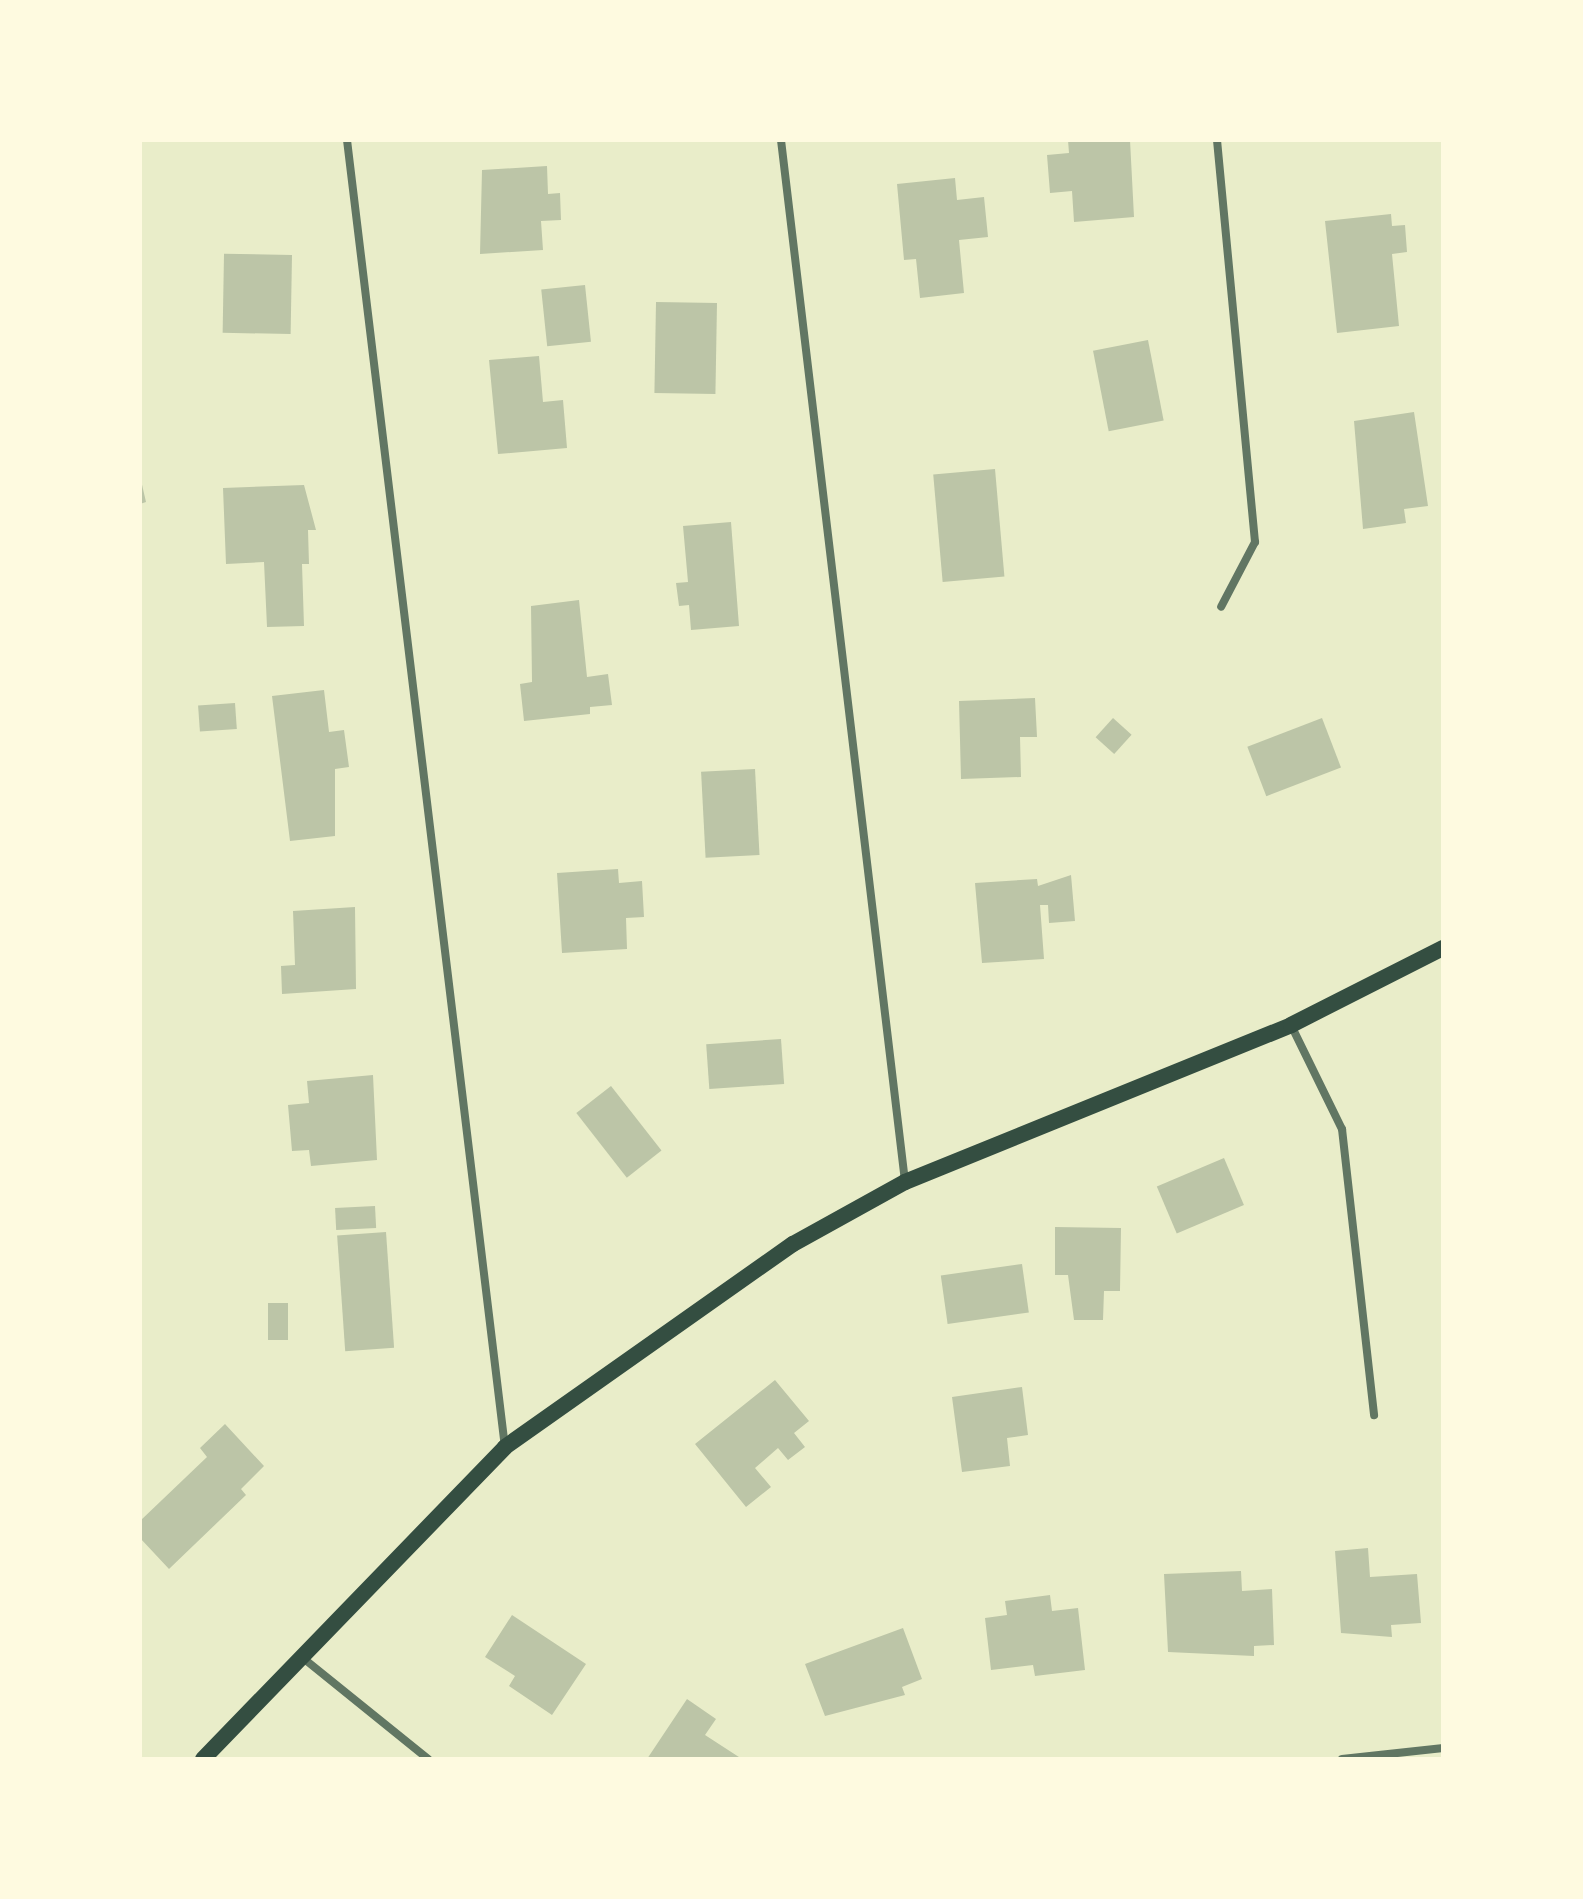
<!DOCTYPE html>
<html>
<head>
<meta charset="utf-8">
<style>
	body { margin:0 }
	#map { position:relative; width:1583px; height:1899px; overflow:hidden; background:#e9edc9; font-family:"PT Sans Narrow",sans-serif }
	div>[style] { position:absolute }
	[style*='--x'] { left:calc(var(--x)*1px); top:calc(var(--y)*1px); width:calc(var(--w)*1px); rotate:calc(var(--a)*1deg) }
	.building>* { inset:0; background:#bcc5a7; transform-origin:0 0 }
	.minor>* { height:8px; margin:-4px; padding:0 4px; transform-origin:4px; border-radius:4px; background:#617663 }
	.secondary>* { height:16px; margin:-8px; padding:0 8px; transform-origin:8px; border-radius:8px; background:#344e41 }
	span { translate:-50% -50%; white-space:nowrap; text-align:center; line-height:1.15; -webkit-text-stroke:8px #fefae0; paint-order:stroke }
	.frame { position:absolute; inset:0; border:142px solid #fefae0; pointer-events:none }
</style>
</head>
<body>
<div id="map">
	<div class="building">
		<i style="clip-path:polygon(1068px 140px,1130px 140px,1134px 217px,1074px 222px,1072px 191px,1050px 193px,1047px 155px,1069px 153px)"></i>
		<i style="clip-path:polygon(547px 166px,548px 194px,560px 193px,561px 220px,541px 221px,543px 250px,480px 254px,482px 170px)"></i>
		<i style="clip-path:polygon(955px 178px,957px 200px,984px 197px,988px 237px,959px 240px,964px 293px,920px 298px,916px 259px,904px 260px,897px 184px)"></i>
		<i style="clip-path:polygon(1391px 214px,1392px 226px,1405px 225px,1407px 252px,1392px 254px,1399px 326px,1337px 333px,1325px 221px)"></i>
		<i style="left:292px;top:255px;width:79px;height:68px;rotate:91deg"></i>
		<i style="left:585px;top:285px;width:57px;height:44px;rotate:84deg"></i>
		<i style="left:717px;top:303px;width:91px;height:61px;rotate:91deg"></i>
		<i style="left:1148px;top:340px;width:82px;height:56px;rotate:79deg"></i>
		<i style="clip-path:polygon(539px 356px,543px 402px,563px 400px,567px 448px,498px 454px,489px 360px)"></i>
		<i style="clip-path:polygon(1414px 412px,1428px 506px,1404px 509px,1406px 523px,1363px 529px,1354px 421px)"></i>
		<i style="left:995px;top:469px;width:108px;height:62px;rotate:85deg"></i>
		<i style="clip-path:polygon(140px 476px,146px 502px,140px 504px)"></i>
		<i style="clip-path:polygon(304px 485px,316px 530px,308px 530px,309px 564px,302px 564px,304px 626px,267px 627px,264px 562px,226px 564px,223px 488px)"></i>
		<i style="clip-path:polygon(731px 522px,739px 626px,691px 630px,689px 605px,679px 606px,676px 583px,688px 582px,683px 526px)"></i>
		<i style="clip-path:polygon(579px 600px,587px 677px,608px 674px,612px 705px,590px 707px,590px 714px,524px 721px,520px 684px,532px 682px,531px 606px)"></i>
		<i style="clip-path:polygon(324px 690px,329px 732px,344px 730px,349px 767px,335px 769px,335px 836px,290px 841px,272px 696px)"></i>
		<i style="clip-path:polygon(1035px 698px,1037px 737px,1020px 737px,1021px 777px,961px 779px,959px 701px)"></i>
		<i style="left:235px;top:703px;width:26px;height:37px;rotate:86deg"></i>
		<i style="left:1113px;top:718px;width:25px;height:26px;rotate:42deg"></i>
		<i style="left:1322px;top:718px;width:53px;height:80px;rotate:69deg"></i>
		<i style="left:755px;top:769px;width:86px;height:54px;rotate:87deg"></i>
		<i style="clip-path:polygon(618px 869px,619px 883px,642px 881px,644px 917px,626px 918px,627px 949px,562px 953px,557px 873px)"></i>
		<i style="clip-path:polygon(1071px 875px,1075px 921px,1049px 923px,1048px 905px,1040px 905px,1044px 959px,982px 963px,975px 883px,1037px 879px,1038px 886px)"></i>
		<i style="clip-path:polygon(355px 907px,356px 989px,282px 994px,281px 966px,295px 965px,293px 911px)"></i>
		<i style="left:781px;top:1039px;width:45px;height:75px;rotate:86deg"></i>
		<i style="clip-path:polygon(373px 1075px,377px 1160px,311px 1166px,309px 1150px,292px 1151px,288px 1105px,309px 1103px,307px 1081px)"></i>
		<i style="left:611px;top:1086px;width:82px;height:44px;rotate:52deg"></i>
		<i style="left:1224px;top:1158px;width:51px;height:73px;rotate:67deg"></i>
		<i style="left:375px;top:1206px;width:22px;height:40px;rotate:87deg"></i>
		<i style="clip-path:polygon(1055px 1227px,1121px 1228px,1120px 1291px,1104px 1291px,1103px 1320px,1074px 1320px,1068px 1275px,1055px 1275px)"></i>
		<i style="left:386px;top:1232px;width:116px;height:49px;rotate:86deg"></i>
		<i style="left:1022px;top:1264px;width:49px;height:82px;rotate:82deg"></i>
		<i style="left:268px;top:1303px;width:20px;height:37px"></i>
		<i style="clip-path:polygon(775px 1380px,809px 1421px,794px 1433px,805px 1447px,788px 1460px,778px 1448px,755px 1468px,771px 1487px,746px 1507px,695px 1444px)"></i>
		<i style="clip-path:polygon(1022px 1387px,1028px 1435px,1007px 1438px,1010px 1466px,962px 1472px,952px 1397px)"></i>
		<i style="clip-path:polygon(225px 1424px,264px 1466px,241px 1489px,246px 1495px,169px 1569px,140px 1538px,140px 1521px,207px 1457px,200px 1448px)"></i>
		<i style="clip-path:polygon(1368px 1548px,1370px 1577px,1417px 1574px,1421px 1623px,1391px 1625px,1392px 1637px,1341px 1633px,1335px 1551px)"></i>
		<i style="clip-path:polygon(1241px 1571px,1242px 1591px,1272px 1589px,1274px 1645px,1254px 1646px,1254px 1656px,1168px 1652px,1164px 1574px)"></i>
		<i style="clip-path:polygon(1050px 1595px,1052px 1611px,1078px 1608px,1085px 1670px,1035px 1676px,1033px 1665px,991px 1670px,985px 1618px,1007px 1615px,1005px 1601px)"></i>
		<i style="clip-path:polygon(512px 1615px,586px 1664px,552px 1715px,509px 1686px,515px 1676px,485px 1657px)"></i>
		<i style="clip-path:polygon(903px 1628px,922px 1679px,902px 1687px,905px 1695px,825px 1716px,805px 1664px)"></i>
		<i style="clip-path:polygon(687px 1699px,716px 1719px,705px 1735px,742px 1759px,647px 1759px)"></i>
	</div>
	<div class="minor">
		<i style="--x:347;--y:140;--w:1317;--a:83.11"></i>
		<i style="--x:781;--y:140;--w:1049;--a:83.21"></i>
		<i style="--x:1217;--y:140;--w:404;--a:84.6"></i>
		<i style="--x:1255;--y:542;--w:73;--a:117.6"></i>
		<i style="--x:1291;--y:1025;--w:116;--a:63.9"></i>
		<i style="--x:1342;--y:1129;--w:288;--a:83.6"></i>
		<i style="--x:303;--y:1658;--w:161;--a:38.9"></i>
		<i style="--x:1342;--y:1759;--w:102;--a:-6.2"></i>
	</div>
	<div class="secondary">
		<i style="--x:203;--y:1759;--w:434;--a:-45.9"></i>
		<i style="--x:505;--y:1447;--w:352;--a:-35.2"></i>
		<i style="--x:793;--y:1244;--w:128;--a:-29"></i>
		<i style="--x:905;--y:1182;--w:417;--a:-22.1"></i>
		<i style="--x:1291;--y:1025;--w:170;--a:-26.9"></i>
	</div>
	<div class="frame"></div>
</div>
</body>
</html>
